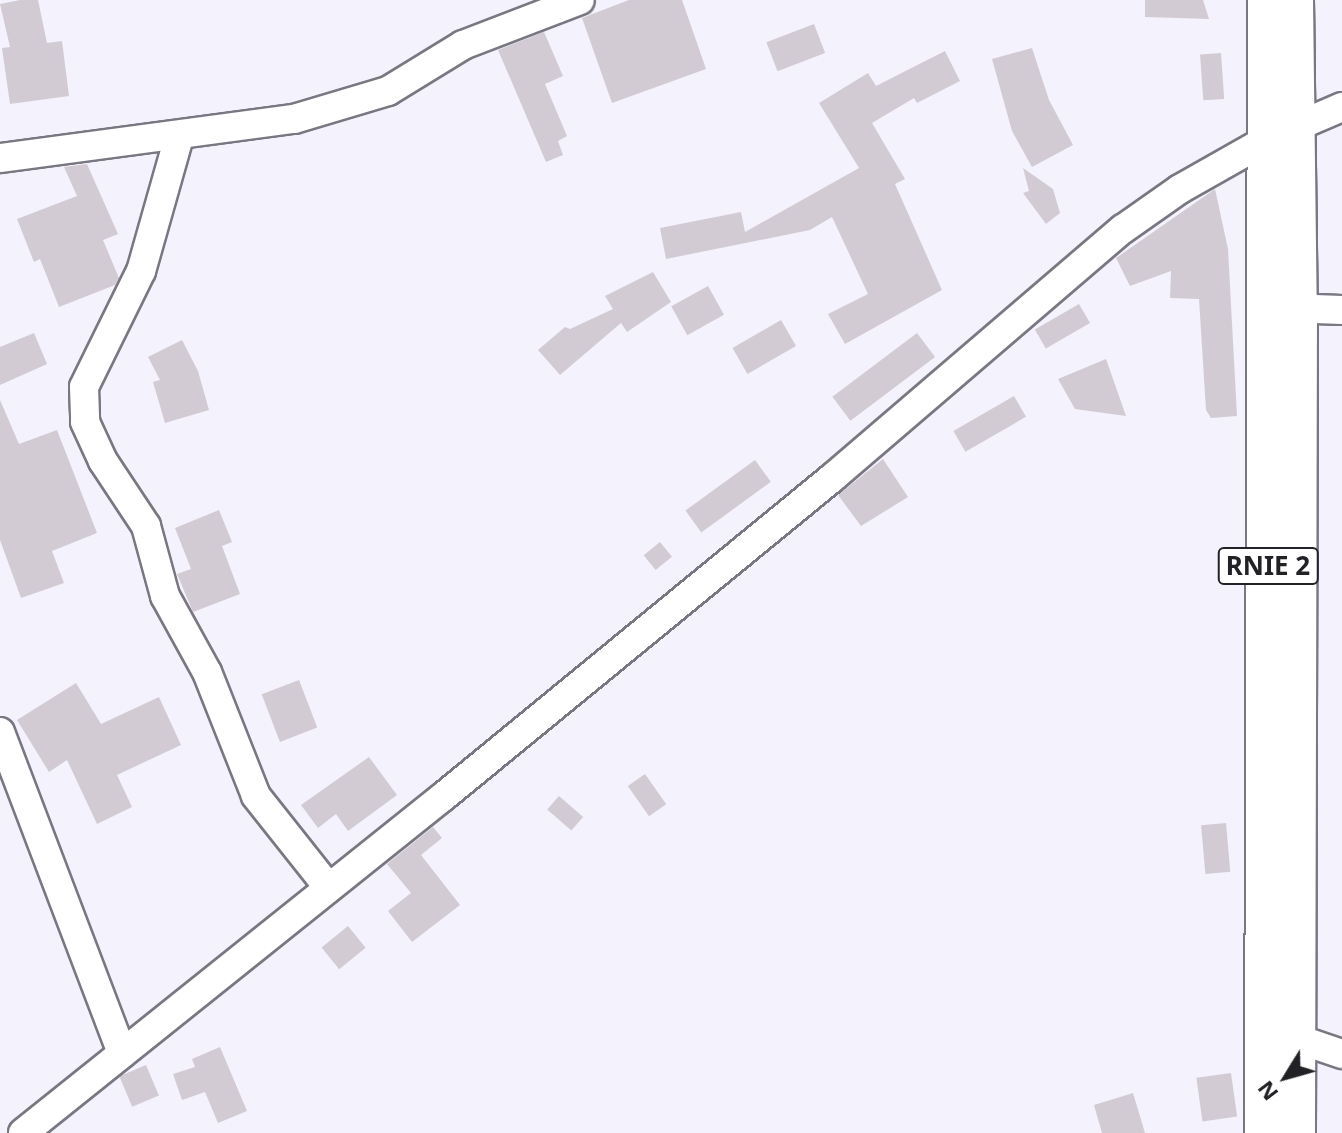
<!DOCTYPE html>
<html>
<head>
<meta charset="utf-8">
<style>
	body { margin:0 }
	#map { position:relative; width:1342px; height:1133px; overflow:hidden; background:#f4f2fd; font-family:"Noto Sans",sans-serif }
	div>[style] { position:absolute }
	[style*='--x'] { left:calc(var(--x)*1px); top:calc(var(--y)*1px); width:calc(var(--w)*1px); rotate:calc(var(--a)*1deg) }
	.building>* { inset:0; background:#d3cbd3; transform-origin:0 0 }
	.roads { filter:drop-shadow(2px 0 #797781) drop-shadow(-2px 0 #797781) drop-shadow(0 2px #797781) drop-shadow(0 -2px #797781) }
	.street>* { height:28px; margin:-14px; padding:0 14px; transform-origin:14px; border-radius:14px; background:#fff }
	.highway>* { height:44px; margin:-22px; padding:0 22px; transform-origin:22px; border-radius:22px; background:#fff }
	span { translate:-50% -50%; white-space:nowrap; text-align:center; line-height:1.15; -webkit-text-stroke:8px #fff; paint-order:stroke }
	.shield-label span { padding:2px 6px; background:#fff; border:2px solid; border-radius:6px; -webkit-text-stroke-width:0 }
	.shield-label { font-size:26px; color:#222125; font-weight:700 }
	.north { position:absolute; left:1246px; top:1037px; width:80px; height:80px; -webkit-text-stroke:6px #fff; paint-order:stroke; rotate:233deg; font-size:22px; font-weight:700; line-height:32px; text-align:center; color:#222125 }
	.north::after { content:''; display:block; margin:auto; width:28px; height:36px; background:#222125; clip-path:polygon(50% 0,100% 100%,50% 72%,0 100%) }
</style>
</head>
<body>
<div id="map">
	<div class="building">
		<i style="clip-path:polygon(20px 0,38px 0,47px 43px,62px 41px,69px 96px,10px 104px,2px 48px,10px 47px,0 4px)"></i>
		<i style="clip-path:polygon(629px 0,682px 0,706px 69px,612px 103px,582px 18px)"></i>
		<i style="clip-path:polygon(1145px 0,1203px 0,1209px 19px,1145px 17px)"></i>
		<i style="left:814px;top:24px;width:31px;height:51px;rotate:69deg"></i>
		<i style="clip-path:polygon(544px 32px,563px 76px,545px 84px,567px 136px,558px 141px,563px 155px,546px 162px,498px 50px)"></i>
		<i style="clip-path:polygon(1032px 48px,1049px 100px,1073px 145px,1032px 167px,1012px 131px,992px 59px)"></i>
		<i style="clip-path:polygon(945px 51px,960px 81px,917px 103px,914px 98px,872px 123px,905px 179px,895px 184px,942px 290px,845px 344px,828px 314px,868px 294px,832px 217px,810px 230px,666px 259px,660px 228px,741px 212px,745px 232px,859px 168px,819px 103px,868px 73px,876px 86px)"></i>
		<i style="left:1221px;top:53px;width:46px;height:21px;rotate:86deg"></i>
		<i style="clip-path:polygon(87px 164px,118px 234px,103px 240px,119px 278px,115px 285px,59px 307px,40px 259px,34px 262px,17px 219px,77px 196px,64px 167px)"></i>
		<i style="clip-path:polygon(1023px 168px,1053px 189px,1060px 213px,1046px 224px,1023px 193px,1029px 191px)"></i>
		<i style="clip-path:polygon(1215px 189px,1228px 249px,1237px 416px,1211px 418px,1206px 410px,1199px 299px,1170px 298px,1171px 271px,1130px 286px,1116px 258px)"></i>
		<i style="clip-path:polygon(653px 272px,671px 302px,627px 332px,621px 323px,560px 375px,538px 350px,565px 327px,570px 329px,613px 309px,605px 296px)"></i>
		<i style="left:708px;top:286px;width:33px;height:42px;rotate:61deg"></i>
		<i style="left:1079px;top:304px;width:22px;height:51px;rotate:60deg"></i>
		<i style="left:781px;top:320px;width:30px;height:56px;rotate:60deg"></i>
		<i style="clip-path:polygon(34px 333px,47px 364px,0 385px,0 347px)"></i>
		<i style="left:917px;top:333px;width:30px;height:106px;rotate:53deg"></i>
		<i style="clip-path:polygon(182px 340px,198px 371px,209px 410px,165px 423px,153px 382px,160px 380px,148px 357px)"></i>
		<i style="clip-path:polygon(1106px 359px,1126px 416px,1075px 409px,1058px 379px)"></i>
		<i style="left:1014px;top:396px;width:24px;height:70px;rotate:60deg"></i>
		<i style="clip-path:polygon(0 400px,19px 444px,57px 430px,97px 533px,52px 551px,64px 583px,21px 598px,0 540px)"></i>
		<i style="clip-path:polygon(883px 459px,908px 497px,861px 526px,838px 495px)"></i>
		<i style="left:755px;top:460px;width:27px;height:86px;rotate:54deg"></i>
		<i style="clip-path:polygon(219px 510px,232px 542px,222px 546px,240px 594px,193px 612px,177px 574px,191px 569px,175px 528px)"></i>
		<i style="left:660px;top:542px;width:19px;height:21px;rotate:51deg"></i>
		<i style="left:299px;top:680px;width:51px;height:40px;rotate:69deg"></i>
		<i style="clip-path:polygon(76px 683px,101px 724px,159px 697px,181px 745px,117px 775px,132px 807px,97px 824px,67px 760px,49px 772px,17px 720px)"></i>
		<i style="clip-path:polygon(369px 757px,397px 795px,348px 831px,336px 814px,318px 828px,301px 805px)"></i>
		<i style="left:645px;top:774px;width:37px;height:21px;rotate:55deg"></i>
		<i style="left:559px;top:796px;width:32px;height:18px;rotate:41deg"></i>
		<i style="left:1226px;top:823px;width:49px;height:25px;rotate:85deg"></i>
		<i style="clip-path:polygon(433px 827px,442px 838px,421px 855px,460px 905px,412px 942px,388px 911px,411px 893px,387px 864px)"></i>
		<i style="left:348px;top:926px;width:28px;height:34px;rotate:51deg"></i>
		<i style="clip-path:polygon(220px 1047px,247px 1111px,218px 1123px,205px 1092px,182px 1100px,173px 1074px,195px 1067px,192px 1059px)"></i>
		<i style="left:146px;top:1065px;width:33px;height:29px;rotate:67deg"></i>
		<i style="left:1231px;top:1073px;width:44px;height:35px;rotate:82deg"></i>
		<i style="clip-path:polygon(1133px 1093px,1145px 1133px,1102px 1133px,1094px 1105px)"></i>
	</div>
	<div class="roads">
		<div class="street">
			<i style="--x:1299;--y:0;--w:309;--a:89.3"></i>
			<i style="--x:1303;--y:309;--w:824;--a:90.14"></i>
			<i style="--x:179;--y:137;--w:139;--a:105.8"></i>
			<i style="--x:141;--y:271;--w:129;--a:116.2"></i>
			<i style="--x:84;--y:387;--w:35;--a:88"></i>
			<i style="--x:85;--y:422;--w:43;--a:65.2"></i>
			<i style="--x:103;--y:461;--w:78;--a:56.5"></i>
			<i style="--x:146;--y:526;--w:73;--a:74.8"></i>
			<i style="--x:165;--y:596;--w:87;--a:61.1"></i>
			<i style="--x:207;--y:672;--w:133;--a:68.4"></i>
			<i style="--x:256;--y:796;--w:117;--a:51.6"></i>
			<i style="--x:0;--y:158;--w:297;--a:-7.6"></i>
			<i style="--x:294;--y:119;--w:98;--a:-16.6"></i>
			<i style="--x:388;--y:91;--w:88;--a:-31.5"></i>
			<i style="--x:463;--y:45;--w:125;--a:-21"></i>
			<i style="--x:1287;--y:308;--w:55;--a:2.1"></i>
			<i style="--x:0;--y:732;--w:344;--a:69.2"></i>
			<i style="--x:1286;--y:1035;--w:59;--a:18.7"></i>
			<i style="--x:23;--y:1133;--w:539;--a:-38.68"></i>
			<i style="--x:444;--y:796;--w:502;--a:-39.34"></i>
			<i style="--x:832;--y:478;--w:383;--a:-40.6"></i>
			<i style="--x:1123;--y:229;--w:70;--a:-35.1"></i>
			<i style="--x:1180;--y:189;--w:103;--a:-29.5"></i>
			<i style="--x:1270;--y:138;--w:78;--a:-23.3"></i>
		</div>
		<div class="highway">
			<i style="--x:1267;--y:1133;--w:1133;--a:-89.85"></i>
		</div>
	</div>
	<div class="shield-label">
		<span style="left:1268px;top:566px">RNIE 2</span>
	</div>
	<div class="north">N</div>
</div>
</body>
</html>
